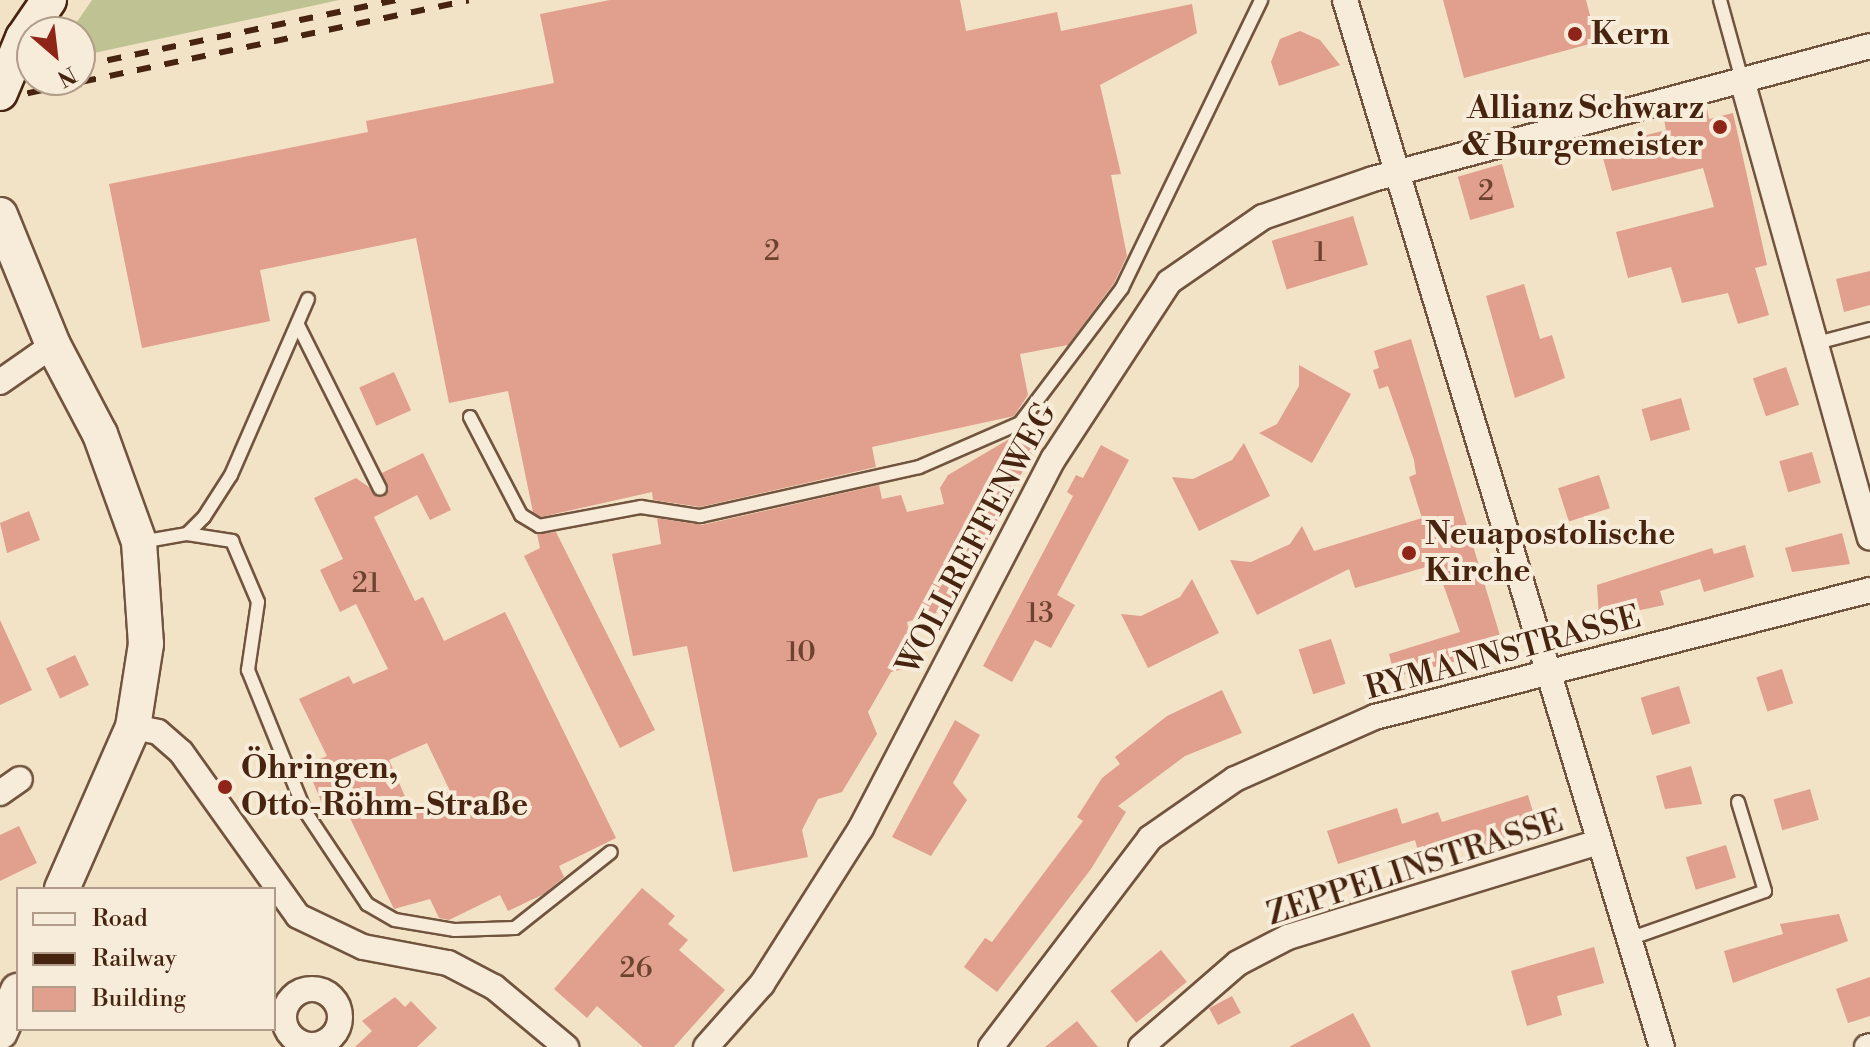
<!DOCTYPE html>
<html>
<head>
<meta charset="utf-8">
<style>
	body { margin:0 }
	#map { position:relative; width:1870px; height:1047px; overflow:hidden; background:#f2e2c6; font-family:"Libre Bodoni",serif }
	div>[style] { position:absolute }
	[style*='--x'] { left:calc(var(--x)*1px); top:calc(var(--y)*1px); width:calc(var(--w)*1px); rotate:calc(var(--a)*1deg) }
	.green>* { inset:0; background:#bfc292 }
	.building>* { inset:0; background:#e19f8e; transform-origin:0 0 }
	.roads { filter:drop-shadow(2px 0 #71543e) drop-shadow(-2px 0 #71543e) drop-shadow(0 2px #71543e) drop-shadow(0 -2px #71543e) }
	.service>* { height:12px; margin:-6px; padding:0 6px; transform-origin:6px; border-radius:6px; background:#f7ecda }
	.minor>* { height:24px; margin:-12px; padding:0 12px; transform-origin:12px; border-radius:12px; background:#f7ecda }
	.minor>.ring { margin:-12px; padding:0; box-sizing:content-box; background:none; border:24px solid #f7ecda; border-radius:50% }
	.secondary>* { height:34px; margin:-17px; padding:0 17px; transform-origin:17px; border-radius:17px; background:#f7ecda }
	.rail>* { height:6px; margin-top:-3px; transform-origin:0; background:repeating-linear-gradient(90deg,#462410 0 14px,transparent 0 28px) }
	.bridges { filter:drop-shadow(2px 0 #462410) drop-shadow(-2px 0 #462410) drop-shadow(0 2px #462410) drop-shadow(0 -2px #462410) }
	.secondary-bridge>* { height:34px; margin:-17px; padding:0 17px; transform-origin:17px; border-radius:17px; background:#f7ecda }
	.dots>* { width:22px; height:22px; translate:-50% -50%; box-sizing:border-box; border:4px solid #f7ecda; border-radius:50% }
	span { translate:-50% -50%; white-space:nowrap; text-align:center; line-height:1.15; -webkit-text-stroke:8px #f7ecda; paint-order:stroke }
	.number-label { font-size:28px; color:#6d4330 }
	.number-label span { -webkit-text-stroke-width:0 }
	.poi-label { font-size:32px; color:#462410; font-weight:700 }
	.left { translate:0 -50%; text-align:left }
	.right { translate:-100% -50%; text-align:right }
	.street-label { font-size:32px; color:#462410 }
	.legend { position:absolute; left:16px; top:887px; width:260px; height:144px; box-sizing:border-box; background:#f7ecda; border:2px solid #b09c89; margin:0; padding:10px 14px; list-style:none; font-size:24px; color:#462410 }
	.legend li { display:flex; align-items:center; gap:16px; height:40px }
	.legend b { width:40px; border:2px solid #b09c89 }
	.north { position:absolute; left:16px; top:16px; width:80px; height:80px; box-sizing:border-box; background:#f7ecda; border:2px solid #b09c89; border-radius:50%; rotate:152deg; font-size:22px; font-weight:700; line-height:32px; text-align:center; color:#462410 }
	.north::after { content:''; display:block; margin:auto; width:28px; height:36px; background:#8f2418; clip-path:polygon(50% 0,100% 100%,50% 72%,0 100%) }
</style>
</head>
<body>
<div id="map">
	<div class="green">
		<i style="clip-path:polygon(92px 0,339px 0,80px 56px,80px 32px,70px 32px)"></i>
	</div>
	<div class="building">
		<i style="clip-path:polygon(610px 0,960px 0,966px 31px,1057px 12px,1061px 31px,1192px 4px,1197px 33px,1100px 85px,1121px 174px,1111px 175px,1127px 256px,1114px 283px,1068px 345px,1020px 354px,1028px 395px,1014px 416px,872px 447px,876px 467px,700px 507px,653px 500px,652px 492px,541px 517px,533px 512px,508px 391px,449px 403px,416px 238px,260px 270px,270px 321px,142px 348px,109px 184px,368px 132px,366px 121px,554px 83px,540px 14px)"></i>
		<i style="clip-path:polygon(1443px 0,1586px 0,1597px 42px,1464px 78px)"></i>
		<i style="clip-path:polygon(1300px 31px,1320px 40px,1340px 65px,1279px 86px,1271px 62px,1280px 39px)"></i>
		<i style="clip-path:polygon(1707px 108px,1709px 119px,1733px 113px,1767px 265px,1755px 268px,1769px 315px,1738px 324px,1728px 293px,1682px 303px,1671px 267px,1628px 278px,1616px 232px,1714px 207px,1703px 168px,1612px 191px,1600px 147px,1666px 130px,1664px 119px)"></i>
		<i style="left:1502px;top:164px;width:45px;height:46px;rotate:74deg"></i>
		<i style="left:1353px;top:216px;width:51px;height:85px;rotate:73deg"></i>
		<i style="clip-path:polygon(1870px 271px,1870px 305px,1844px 312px,1836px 279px)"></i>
		<i style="clip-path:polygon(1524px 284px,1540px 339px,1552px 335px,1565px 378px,1515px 398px,1486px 296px)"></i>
		<i style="clip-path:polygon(1411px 339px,1504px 649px,1395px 677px,1389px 654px,1460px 632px,1436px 564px,1355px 588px,1349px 569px,1257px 615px,1230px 560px,1251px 562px,1290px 544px,1302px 526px,1314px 551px,1422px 518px,1409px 477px,1416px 474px,1414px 460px,1388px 386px,1379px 389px,1373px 370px,1379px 368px,1374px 351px)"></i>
		<i style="clip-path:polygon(1299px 365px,1351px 394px,1312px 463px,1259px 433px,1277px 424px,1299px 386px)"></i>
		<i style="left:1786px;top:367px;width:40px;height:35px;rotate:71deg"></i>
		<i style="left:394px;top:372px;width:42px;height:38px;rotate:66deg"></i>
		<i style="left:1681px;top:398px;width:33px;height:41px;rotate:74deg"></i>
		<i style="clip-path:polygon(1021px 432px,1038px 441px,953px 608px,907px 622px,916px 666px,891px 672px,868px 712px,877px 734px,842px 792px,818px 799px,802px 830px,808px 857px,733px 872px,687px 646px,633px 656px,612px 554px,661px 544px,657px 518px,702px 525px,879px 485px,882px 499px,901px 495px,907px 512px,944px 504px,940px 488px,948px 475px)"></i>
		<i style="clip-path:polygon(1244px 443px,1270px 496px,1199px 531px,1172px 477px,1193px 479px,1232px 460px)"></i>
		<i style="clip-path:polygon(1101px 445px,1129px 460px,1057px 595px,1075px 605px,1051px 648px,1035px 640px,1012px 682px,983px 666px,1073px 496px,1067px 492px,1076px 475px,1083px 478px)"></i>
		<i style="left:1812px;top:452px;width:32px;height:34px;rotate:74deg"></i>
		<i style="clip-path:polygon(evenodd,423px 453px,451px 510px,430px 520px,417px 495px,374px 517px,415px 601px,423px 597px,444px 641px,505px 612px,616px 838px,559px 866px,564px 877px,544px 894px,508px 911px,500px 895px,449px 920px,439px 918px,430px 899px,394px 909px,346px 810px,328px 818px,306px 765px,327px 756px,299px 699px,349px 676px,353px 684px,388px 669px,356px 604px,340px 612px,320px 570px,343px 559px,314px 498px,356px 478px,383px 497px,389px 489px,382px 473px,423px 453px,427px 743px,450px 791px,411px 810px,389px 760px,427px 743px)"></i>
		<i style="left:1599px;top:475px;width:35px;height:43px;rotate:72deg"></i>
		<i style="clip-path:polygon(29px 511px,40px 540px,7px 553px,0 523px)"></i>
		<i style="clip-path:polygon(556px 532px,655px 730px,620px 748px,524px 556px,540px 548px,537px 534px)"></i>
		<i style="clip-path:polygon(1842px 533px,1850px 564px,1792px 572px,1785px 548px)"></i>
		<i style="clip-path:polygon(1745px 545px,1754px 577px,1704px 592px,1700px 579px,1660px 591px,1664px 605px,1599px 619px,1597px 585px,1712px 548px,1714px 554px)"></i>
		<i style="clip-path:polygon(1192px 579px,1219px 633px,1148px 668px,1121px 614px,1141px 616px,1180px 597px)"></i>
		<i style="clip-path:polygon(0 620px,32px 690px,0 705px)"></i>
		<i style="left:1331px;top:639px;width:47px;height:34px;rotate:72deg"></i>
		<i style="left:75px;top:655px;width:33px;height:32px;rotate:65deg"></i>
		<i style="left:1782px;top:669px;width:36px;height:27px;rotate:72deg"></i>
		<i style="left:1679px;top:686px;width:39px;height:40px;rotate:73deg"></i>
		<i style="clip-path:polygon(1222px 690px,1242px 733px,1185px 756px,1118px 806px,1126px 812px,1091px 869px,997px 992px,964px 967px,985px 938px,992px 942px,1083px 821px,1077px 817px,1102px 778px,1120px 764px,1115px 757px,1167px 716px)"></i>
		<i style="clip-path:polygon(955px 720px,980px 735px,953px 783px,967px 800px,931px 856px,892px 837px)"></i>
		<i style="clip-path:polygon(1691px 766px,1702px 804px,1665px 809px,1656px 776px)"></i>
		<i style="left:1810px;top:789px;width:32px;height:38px;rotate:74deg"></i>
		<i style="clip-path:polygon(1528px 795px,1538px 829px,1466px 852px,1464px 844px,1420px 858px,1415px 840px,1338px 864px,1327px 831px,1397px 808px,1402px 824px,1438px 812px,1442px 822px)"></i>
		<i style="clip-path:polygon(19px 826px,37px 863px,0 881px,0 835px)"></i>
		<i style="left:1726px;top:845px;width:34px;height:42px;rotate:73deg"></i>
		<i style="clip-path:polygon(642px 888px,675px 916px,668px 924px,688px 940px,679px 950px,725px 990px,674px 1047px,643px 1047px,597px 1006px,587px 1018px,554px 989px)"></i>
		<i style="clip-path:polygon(1839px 914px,1848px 941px,1733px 983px,1724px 951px,1783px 934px,1780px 924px)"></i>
		<i style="clip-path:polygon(1594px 947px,1604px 983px,1557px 996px,1562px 1015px,1527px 1026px,1511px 971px)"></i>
		<i style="left:1161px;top:950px;width:41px;height:65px;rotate:51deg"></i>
		<i style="clip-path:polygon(1870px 977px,1870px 1016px,1848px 1023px,1836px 989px)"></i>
		<i style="left:1232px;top:996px;width:19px;height:26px;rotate:62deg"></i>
		<i style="clip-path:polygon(395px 997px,405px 1007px,411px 1001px,437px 1028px,417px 1047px,355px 1047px,372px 1031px,362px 1021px)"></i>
		<i style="clip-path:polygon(1353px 1013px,1371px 1047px,1289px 1047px)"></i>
		<i style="clip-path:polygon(1077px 1021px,1098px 1047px,1045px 1047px)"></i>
	</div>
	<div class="roads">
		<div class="service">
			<i style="--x:1720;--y:0;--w:83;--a:74.6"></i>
			<i style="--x:298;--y:325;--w:183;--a:63.4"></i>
			<i style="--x:1813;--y:344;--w:59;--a:-14.7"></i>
			<i style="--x:470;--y:417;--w:110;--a:62.5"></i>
			<i style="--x:521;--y:515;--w:21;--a:31"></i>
			<i style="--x:539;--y:526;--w:104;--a:-10.6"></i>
			<i style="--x:641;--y:507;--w:60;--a:8.7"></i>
			<i style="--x:700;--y:516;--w:224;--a:-12.6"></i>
			<i style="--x:919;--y:467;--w:110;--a:-23.5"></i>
			<i style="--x:1020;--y:423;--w:169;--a:-52.9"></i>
			<i style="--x:1122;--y:288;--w:320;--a:-64.2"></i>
			<i style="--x:187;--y:534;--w:46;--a:8.8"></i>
			<i style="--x:232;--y:541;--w:66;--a:66.9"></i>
			<i style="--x:258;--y:602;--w:69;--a:98.4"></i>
			<i style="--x:248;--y:670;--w:152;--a:68"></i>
			<i style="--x:305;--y:811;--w:112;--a:56.3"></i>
			<i style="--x:367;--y:904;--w:32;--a:30"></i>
			<i style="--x:395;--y:920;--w:61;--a:9.5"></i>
			<i style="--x:455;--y:930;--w:60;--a:-1.9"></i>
			<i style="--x:515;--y:928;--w:122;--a:-38.4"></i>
			<i style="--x:141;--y:542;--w:47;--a:-9.9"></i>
			<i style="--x:187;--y:534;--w:24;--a:-45"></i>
			<i style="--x:204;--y:517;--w:50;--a:-57.3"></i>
			<i style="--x:231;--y:475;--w:192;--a:-66.4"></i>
			<i style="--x:1629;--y:939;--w:144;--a:-19.4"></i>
			<i style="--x:1765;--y:891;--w:93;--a:-106.9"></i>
		</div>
		<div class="minor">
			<i style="--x:1345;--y:0;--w:1094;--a:73.16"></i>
			<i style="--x:1742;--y:80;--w:475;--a:74.4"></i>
			<i style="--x:0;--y:382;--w:65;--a:-34.9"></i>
			<i style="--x:133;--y:727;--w:25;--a:11"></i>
			<i style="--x:158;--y:732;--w:30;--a:41"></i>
			<i style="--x:181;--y:752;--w:201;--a:54.5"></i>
			<i style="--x:298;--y:916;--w:72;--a:25.5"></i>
			<i style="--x:363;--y:947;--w:86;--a:10.7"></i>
			<i style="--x:448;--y:963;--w:52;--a:27.6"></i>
			<i style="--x:494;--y:987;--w:94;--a:39.8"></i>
			<i style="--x:0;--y:793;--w:24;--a:-35"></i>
			<i class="ring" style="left:284px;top:989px;width:32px;height:32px"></i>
			<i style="--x:706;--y:1047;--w:84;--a:-48.4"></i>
			<i style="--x:762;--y:984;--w:185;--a:-57.6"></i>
			<i style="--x:861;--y:828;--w:417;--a:-62.5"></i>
			<i style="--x:1054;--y:458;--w:210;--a:-56.8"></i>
			<i style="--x:1169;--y:282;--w:114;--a:-34.7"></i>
			<i style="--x:1263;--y:217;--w:116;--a:-19.1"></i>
			<i style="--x:1373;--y:179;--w:514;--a:-14.98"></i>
			<i style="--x:991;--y:1047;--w:263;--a:-52.7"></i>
			<i style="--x:1150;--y:838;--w:103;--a:-34.8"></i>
			<i style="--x:1235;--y:779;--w:153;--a:-23.9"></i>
			<i style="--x:1375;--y:717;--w:511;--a:-14.39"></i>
			<i style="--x:1141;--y:1047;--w:128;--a:-40.9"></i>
			<i style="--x:1238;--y:963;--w:56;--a:-27.5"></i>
			<i style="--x:1288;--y:937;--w:325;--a:-17"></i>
			<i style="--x:1867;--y:1047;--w:3;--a:-18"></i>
		</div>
		<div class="secondary">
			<i style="--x:0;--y:215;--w:140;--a:67.8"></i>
			<i style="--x:53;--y:345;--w:101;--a:62.2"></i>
			<i style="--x:100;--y:434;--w:115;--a:70.1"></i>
			<i style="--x:139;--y:542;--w:102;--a:86.1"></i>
			<i style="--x:146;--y:644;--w:84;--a:98.9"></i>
			<i style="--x:133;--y:727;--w:177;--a:113.7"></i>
			<i style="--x:0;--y:1032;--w:45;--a:-66.3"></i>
		</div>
	</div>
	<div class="rail">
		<i style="--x:80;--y:66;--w:323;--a:-11.8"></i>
		<i style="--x:0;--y:83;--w:33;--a:-12"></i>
		<i style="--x:0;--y:99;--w:479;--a:-11.9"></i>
	</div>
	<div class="bridges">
		<div class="secondary-bridge">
			<i style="--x:0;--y:93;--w:60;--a:-67.3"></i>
			<i style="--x:23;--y:38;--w:46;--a:-55.6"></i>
		</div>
	</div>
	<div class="dots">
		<i style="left:1575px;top:34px;background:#8f2418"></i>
		<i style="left:1720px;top:127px;background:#8f2418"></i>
		<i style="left:1409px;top:553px;background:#8f2418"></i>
		<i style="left:225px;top:787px;background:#8f2418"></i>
	</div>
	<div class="number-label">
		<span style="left:1486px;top:192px">2</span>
		<span style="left:772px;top:252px">2</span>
		<span style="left:1320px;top:253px">1</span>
		<span style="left:366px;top:584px">21</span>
		<span style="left:1040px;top:614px">13</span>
		<span style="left:801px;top:653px">10</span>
		<span style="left:636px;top:969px">26</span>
	</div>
	<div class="poi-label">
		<span class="left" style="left:1591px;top:34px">Kern</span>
		<span class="right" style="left:1704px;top:127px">Allianz Schwarz<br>&amp; Burgemeister</span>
		<span class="left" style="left:1425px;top:553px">Neuapostolische<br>Kirche</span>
		<span class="left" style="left:241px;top:787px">Öhringen,<br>Otto-Röhm-Straße</span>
	</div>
	<div class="street-label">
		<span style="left:977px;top:539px;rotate:-62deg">WOLLREFFENWEG</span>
		<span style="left:1503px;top:653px;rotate:-15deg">RYMANNSTRASSE</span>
		<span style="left:1415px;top:868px;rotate:-18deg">ZEPPELINSTRASSE</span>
	</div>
	<ul class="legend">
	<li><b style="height:10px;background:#f7ecda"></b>Road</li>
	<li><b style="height:10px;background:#462410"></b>Railway</li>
	<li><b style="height:22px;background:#e19f8e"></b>Building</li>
	</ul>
	<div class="north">N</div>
</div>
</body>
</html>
